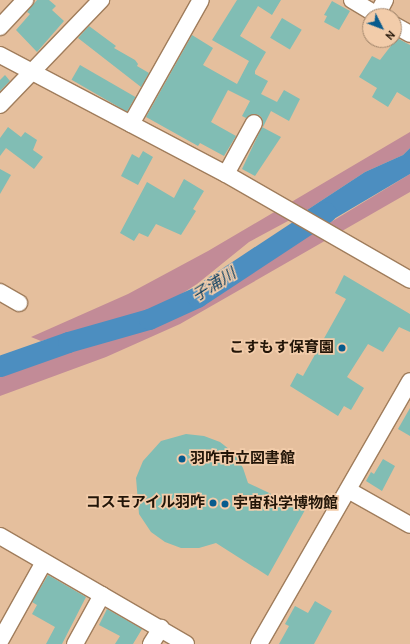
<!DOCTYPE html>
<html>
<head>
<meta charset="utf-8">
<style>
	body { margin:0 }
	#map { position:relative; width:410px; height:644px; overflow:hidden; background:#e5bf9d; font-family:Cabin,"Noto Sans JP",sans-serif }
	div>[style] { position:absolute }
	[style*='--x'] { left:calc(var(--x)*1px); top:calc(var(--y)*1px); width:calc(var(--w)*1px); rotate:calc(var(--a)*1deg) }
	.green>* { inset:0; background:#c28b97 }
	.water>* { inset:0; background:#4c8ec0 }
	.river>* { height:21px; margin:-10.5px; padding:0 10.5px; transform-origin:10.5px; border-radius:10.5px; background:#4c8ec0 }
	.building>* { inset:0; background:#81bdb4; transform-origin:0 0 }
	.roads { filter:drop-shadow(1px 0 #a07d5c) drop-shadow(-1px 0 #a07d5c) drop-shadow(0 1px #a07d5c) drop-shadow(0 -1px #a07d5c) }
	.minor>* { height:16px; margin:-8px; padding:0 8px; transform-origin:8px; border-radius:8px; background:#fff }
	.dots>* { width:11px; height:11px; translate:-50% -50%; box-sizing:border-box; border:2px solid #f2ccaa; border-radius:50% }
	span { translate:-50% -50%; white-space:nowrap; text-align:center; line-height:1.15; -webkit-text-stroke:3.5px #f2ccaa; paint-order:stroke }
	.poi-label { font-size:15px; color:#221508; font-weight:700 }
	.right { translate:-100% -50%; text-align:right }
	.left { translate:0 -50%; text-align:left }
	.water-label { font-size:16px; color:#093d60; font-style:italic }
	.north { position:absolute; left:362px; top:8px; width:40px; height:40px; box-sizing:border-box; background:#f2ccaa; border:1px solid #9f8369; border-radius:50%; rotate:132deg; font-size:11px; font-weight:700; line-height:16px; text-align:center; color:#221508 }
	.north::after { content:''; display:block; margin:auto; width:14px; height:18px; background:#085b8d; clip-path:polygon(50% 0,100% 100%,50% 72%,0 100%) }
</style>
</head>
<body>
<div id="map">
	<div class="green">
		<i style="clip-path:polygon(410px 132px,410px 148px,403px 155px,365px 172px,301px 214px,249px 242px,197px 284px,172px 300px,146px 312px,41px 341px,31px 337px,128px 294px,208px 251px)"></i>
		<i style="clip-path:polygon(410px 174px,410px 192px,180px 324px,106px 357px,0 396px,0 375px,76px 345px,95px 344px,162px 321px,224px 287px)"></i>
	</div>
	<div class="water">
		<i style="clip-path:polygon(410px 148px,410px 174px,322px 226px,301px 214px,365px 172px,403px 155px)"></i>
	</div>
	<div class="river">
		<i style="--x:0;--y:366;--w:72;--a:-19.4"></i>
		<i style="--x:68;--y:342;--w:84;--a:-15.9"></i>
		<i style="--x:149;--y:319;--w:53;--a:-24.6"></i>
		<i style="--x:197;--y:297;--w:154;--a:-33.4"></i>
	</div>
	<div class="building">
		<i style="clip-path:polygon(37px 0,49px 0,56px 6px,52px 10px,64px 21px,37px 52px,16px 30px,30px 14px,27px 12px)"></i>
		<i style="clip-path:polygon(237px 0,281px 0,272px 15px,258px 6px,240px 36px,266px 52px,255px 71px,255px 74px,268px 81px,261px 94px,277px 102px,284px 90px,300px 99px,289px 121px,271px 111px,263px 127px,262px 118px,259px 115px,253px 114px,246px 118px,242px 116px,250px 101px,228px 90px,211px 122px,236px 136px,224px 156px,200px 143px,198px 146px,146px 117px,192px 35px,213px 48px,203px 65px,237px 84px,249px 61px,212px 40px)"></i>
		<i style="clip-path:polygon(332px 1px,350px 11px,339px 30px,324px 22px,327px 16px,324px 15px)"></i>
		<i style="left:282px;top:18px;width:23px;height:23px;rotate:31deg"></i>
		<i style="clip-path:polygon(89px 26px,116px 46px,114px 48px,135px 60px,138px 64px,137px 66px,149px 73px,141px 87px,78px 38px)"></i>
		<i style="clip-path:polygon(397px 38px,410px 45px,410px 100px,397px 92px,388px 107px,372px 97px,377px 88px,359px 77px,372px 56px,380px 60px)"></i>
		<i style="left:80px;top:65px;width:64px;height:17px;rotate:30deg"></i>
		<i style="clip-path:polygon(5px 75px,10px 81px,0 91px,0 80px)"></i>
		<i style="clip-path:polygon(8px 127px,21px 137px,25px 132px,37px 140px,33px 150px,43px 157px,34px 169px,6px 148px,0 156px,0 138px)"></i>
		<i style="clip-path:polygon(262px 127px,281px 137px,255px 176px,242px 169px)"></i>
		<i style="clip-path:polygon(143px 151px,153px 157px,138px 185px,121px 176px,132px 154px,139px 158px)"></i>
		<i style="clip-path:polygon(0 169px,11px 175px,0 194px)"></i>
		<i style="clip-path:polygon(184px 179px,204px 191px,193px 209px,196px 211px,181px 235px,156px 224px,148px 237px,139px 233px,134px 241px,120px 233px,147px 182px,174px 198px)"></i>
		<i style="clip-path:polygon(344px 275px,410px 314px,410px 332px,399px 327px,383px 352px,368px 344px,347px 377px,364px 388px,351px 410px,344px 406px,338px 416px,290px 386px,297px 373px,303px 376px,346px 299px,335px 293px)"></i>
		<i style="clip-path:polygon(410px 408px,410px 436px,398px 429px)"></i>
		<i style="clip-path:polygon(186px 434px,204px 436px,220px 442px,234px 453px,243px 468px,248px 483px,305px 510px,268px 576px,216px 543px,199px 548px,181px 548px,165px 542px,151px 532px,139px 514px,136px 478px,143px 461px,161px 441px)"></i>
		<i style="clip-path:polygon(383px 459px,395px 466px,382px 491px,366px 481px,371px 472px,374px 474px)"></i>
		<i style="clip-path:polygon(48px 575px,86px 597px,62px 644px,46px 644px,55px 627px,32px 614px,37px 605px,32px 602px)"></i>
		<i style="clip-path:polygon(315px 601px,332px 611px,314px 644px,279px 644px,289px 626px,285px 624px,295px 606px,308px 613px)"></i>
		<i style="clip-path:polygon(107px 609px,142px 629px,133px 644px,115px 644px,120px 636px,99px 625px)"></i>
	</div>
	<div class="roads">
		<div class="minor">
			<i style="--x:352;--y:0;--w:31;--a:31"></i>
			<i style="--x:377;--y:15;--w:17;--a:-62"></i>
			<i style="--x:394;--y:25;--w:18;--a:29"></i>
			<i style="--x:0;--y:27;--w:37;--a:-47"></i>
			<i style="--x:0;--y:55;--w:255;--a:27.8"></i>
			<i style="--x:226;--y:174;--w:212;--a:29.9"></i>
			<i style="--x:0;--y:105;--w:146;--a:-46.1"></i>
			<i style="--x:131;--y:124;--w:142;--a:-60.6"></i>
			<i style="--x:226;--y:174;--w:58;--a:-61.2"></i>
			<i style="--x:0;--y:292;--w:22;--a:30"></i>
			<i style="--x:348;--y:490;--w:71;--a:29.4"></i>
			<i style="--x:0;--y:536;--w:215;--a:30.1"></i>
			<i style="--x:0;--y:641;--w:90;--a:-60.9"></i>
			<i style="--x:75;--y:644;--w:56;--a:-61.1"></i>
			<i style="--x:151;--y:644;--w:19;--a:-58"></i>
			<i style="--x:259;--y:644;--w:303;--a:-60.1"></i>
		</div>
	</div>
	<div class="dots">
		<i style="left:342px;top:348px;background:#085b8d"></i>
		<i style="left:182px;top:459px;background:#085b8d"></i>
		<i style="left:213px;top:503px;background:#085b8d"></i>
		<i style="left:225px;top:504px;background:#085b8d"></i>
	</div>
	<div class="poi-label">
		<span class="right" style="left:334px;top:348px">こすもす保育園</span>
		<span class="left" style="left:190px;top:459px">羽咋市立図書館</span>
		<span class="right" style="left:205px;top:503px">コスモアイル羽咋</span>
		<span class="left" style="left:233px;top:504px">宇宙科学博物館</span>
	</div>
	<div class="water-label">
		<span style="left:214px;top:285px;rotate:-32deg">子浦川</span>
	</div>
	<div class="north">N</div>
</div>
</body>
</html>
